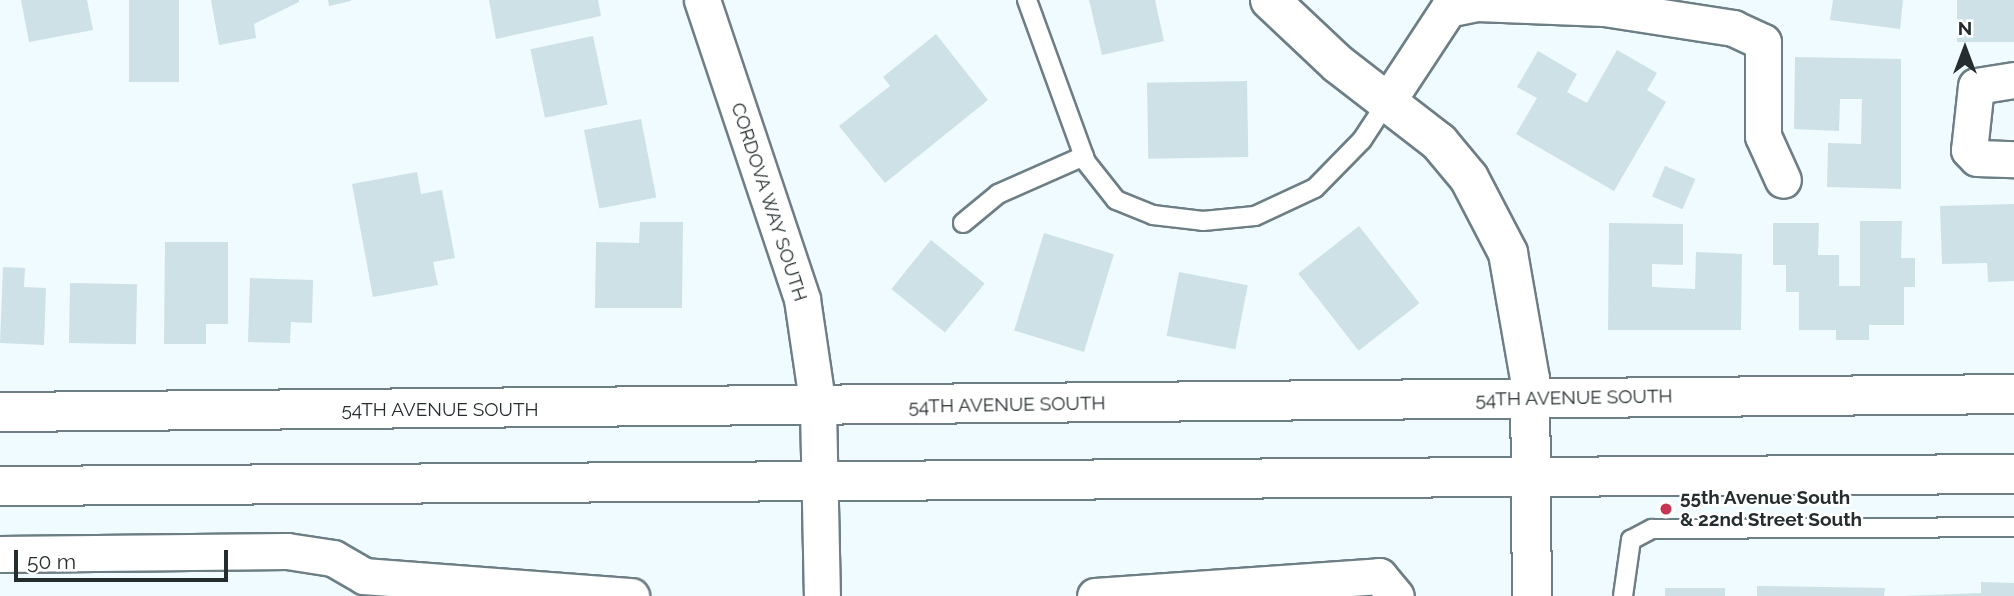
<!DOCTYPE html>
<html>
<head>
<meta charset="utf-8">
<style>
	body { margin:0 }
	#map { position:relative; width:2014px; height:596px; overflow:hidden; background:#effbff; font-family:Raleway,sans-serif }
	div>[style] { position:absolute }
	[style*='--x'] { left:calc(var(--x)*1px); top:calc(var(--y)*1px); width:calc(var(--w)*1px); rotate:calc(var(--a)*1deg) }
	.building>* { inset:0; background:#cde1e7; transform-origin:0 0 }
	.roads { filter:drop-shadow(2px 0 #6d7f85) drop-shadow(-2px 0 #6d7f85) drop-shadow(0 2px #6d7f85) drop-shadow(0 -2px #6d7f85) }
	.lane>* { height:18px; margin:-9px; padding:0 9px; transform-origin:9px; border-radius:9px; background:#fff }
	.street>* { height:35px; margin:-17.5px; padding:0 17.5px; transform-origin:17.5px; border-radius:17.5px; background:#fff }
	.secondary>* { height:38px; margin:-19px; padding:0 19px; transform-origin:19px; border-radius:19px; background:#fff }
	.dots>* { width:19px; height:19px; translate:-50% -50%; box-sizing:border-box; border:4px solid #fff; border-radius:50% }
	span { translate:-50% -50%; white-space:nowrap; text-align:center; line-height:1.15; -webkit-text-stroke:5px #fff; paint-order:stroke }
	.street-label { font-size:19px; color:#252d2f }
	.poi-label { font-size:19px; color:#252d2f; font-weight:700 }
	.left { translate:0 -50%; text-align:left }
	.north { position:absolute; left:1930px; top:14px; width:70px; height:70px; -webkit-text-stroke:5px #fff; paint-order:stroke; rotate:0deg; font-size:19px; font-weight:700; line-height:28px; text-align:center; color:#252d2f }
	.north::after { content:''; display:block; margin:auto; width:24px; height:32px; background:#252d2f; clip-path:polygon(50% 0,100% 100%,50% 72%,0 100%) }
	.scale { position:absolute; left:14px; top:550px; width:214px; height:32px; box-sizing:border-box; border:4px solid #252d2f; border-top:0; padding-left:9px; font-size:21px; line-height:24px; white-space:nowrap; color:#252d2f; -webkit-text-stroke:5px #fff; paint-order:stroke }
</style>
</head>
<body>
<div id="map">
	<div class="building">
		<i style="clip-path:polygon(21px 0,87px 0,93px 30px,29px 42px)"></i>
		<i style="left:129px;top:0;width:50px;height:82px"></i>
		<i style="clip-path:polygon(211px 0,299px 0,299px 2px,254px 24px,256px 38px,219px 45px)"></i>
		<i style="clip-path:polygon(328px 0,351px 0,351px 1px,329px 6px)"></i>
		<i style="clip-path:polygon(489px 0,598px 0,601px 16px,496px 39px)"></i>
		<i style="clip-path:polygon(1089px 0,1155px 0,1164px 41px,1102px 55px)"></i>
		<i style="clip-path:polygon(1833px 0,1903px 0,1900px 29px,1830px 20px)"></i>
		<i style="left:1957px;top:0;width:57px;height:42px"></i>
		<i style="clip-path:polygon(936px 34px,988px 100px,885px 183px,839px 126px,890px 86px,883px 77px)"></i>
		<i style="left:593px;top:36px;width:70px;height:64px;rotate:78deg"></i>
		<i style="clip-path:polygon(1617px 50px,1657px 73px,1647px 90px,1666px 102px,1614px 191px,1516px 134px,1537px 98px,1517px 87px,1538px 51px,1577px 74px,1567px 92px,1587px 103px)"></i>
		<i style="clip-path:polygon(1795px 57px,1901px 59px,1901px 189px,1827px 187px,1828px 143px,1861px 144px,1862px 99px,1840px 99px,1839px 131px,1794px 129px)"></i>
		<i style="left:1247px;top:81px;width:76px;height:100px;rotate:89deg"></i>
		<i style="left:641px;top:119px;width:80px;height:58px;rotate:79deg"></i>
		<i style="left:1665px;top:166px;width:33px;height:33px;rotate:23deg"></i>
		<i style="clip-path:polygon(417px 172px,421px 194px,442px 190px,455px 258px,433px 262px,438px 285px,373px 297px,352px 184px)"></i>
		<i style="clip-path:polygon(2014px 204px,2014px 281px,1988px 282px,1987px 263px,1942px 264px,1940px 206px)"></i>
		<i style="clip-path:polygon(1860px 221px,1902px 221px,1901px 258px,1915px 258px,1915px 287px,1904px 287px,1904px 325px,1869px 325px,1869px 340px,1836px 340px,1836px 330px,1799px 330px,1799px 292px,1786px 292px,1786px 265px,1773px 265px,1773px 223px,1819px 223px,1818px 255px,1839px 255px,1839px 286px,1860px 286px)"></i>
		<i style="clip-path:polygon(640px 222px,683px 222px,682px 308px,595px 308px,596px 242px,639px 243px)"></i>
		<i style="clip-path:polygon(1609px 223px,1683px 224px,1683px 265px,1652px 264px,1652px 287px,1695px 289px,1696px 252px,1742px 254px,1741px 330px,1608px 330px)"></i>
		<i style="left:1359px;top:226px;width:98px;height:77px;rotate:52deg"></i>
		<i style="left:1044px;top:233px;width:73px;height:102px;rotate:17deg"></i>
		<i style="left:931px;top:240px;width:69px;height:63px;rotate:39deg"></i>
		<i style="clip-path:polygon(165px 242px,228px 242px,228px 324px,206px 324px,206px 344px,164px 344px)"></i>
		<i style="clip-path:polygon(3px 267px,25px 268px,24px 287px,46px 288px,44px 345px,0 343px)"></i>
		<i style="left:1179px;top:272px;width:70px;height:65px;rotate:11deg"></i>
		<i style="clip-path:polygon(250px 278px,313px 280px,312px 323px,291px 322px,290px 343px,248px 342px)"></i>
		<i style="left:70px;top:283px;width:67px;height:60px;rotate:1deg"></i>
		<i style="clip-path:polygon(1981px 582px,2014px 583px,2014px 596px,1904px 596px,1981px 593px)"></i>
		<i style="clip-path:polygon(1757px 586px,1885px 588px,1884px 596px,1757px 596px)"></i>
		<i style="left:1725px;top:588px;width:8px;height:60px;rotate:90deg"></i>
	</div>
	<div class="roads">
		<div class="lane">
			<i style="--x:1027;--y:0;--w:172;--a:70"></i>
			<i style="--x:1086;--y:162;--w:48;--a:51.7"></i>
			<i style="--x:1116;--y:200;--w:40;--a:22"></i>
			<i style="--x:1153;--y:215;--w:50;--a:6.8"></i>
			<i style="--x:1203;--y:221;--w:52;--a:-5.5"></i>
			<i style="--x:1255;--y:216;--w:66;--a:-25"></i>
			<i style="--x:1315;--y:188;--w:67;--a:-45.6"></i>
			<i style="--x:1362;--y:140;--w:45;--a:-56.7"></i>
			<i style="--x:963;--y:223;--w:45;--a:-39.6"></i>
			<i style="--x:998;--y:194;--w:94;--a:-23.8"></i>
			<i style="--x:1623;--y:596;--w:57;--a:-81.9"></i>
			<i style="--x:1631;--y:540;--w:24;--a:-28"></i>
			<i style="--x:1652;--y:529;--w:362;--a:-0.3"></i>
		</div>
		<div class="street">
			<i style="--x:702;--y:0;--w:315;--a:71.5"></i>
			<i style="--x:802;--y:299;--w:110;--a:81.6"></i>
			<i style="--x:818;--y:408;--w:188;--a:88.8"></i>
			<i style="--x:2014;--y:80;--w:38;--a:171"></i>
			<i style="--x:1976;--y:86;--w:64;--a:96.2"></i>
			<i style="--x:1969;--y:150;--w:11;--a:45"></i>
			<i style="--x:1977;--y:158;--w:37;--a:2"></i>
			<i style="--x:1387;--y:102;--w:111;--a:-56.7"></i>
			<i style="--x:1448;--y:9;--w:30;--a:-12"></i>
			<i style="--x:1477;--y:3;--w:127;--a:2.3"></i>
			<i style="--x:1604;--y:8;--w:131;--a:8.8"></i>
			<i style="--x:1733;--y:28;--w:33;--a:25"></i>
			<i style="--x:1763;--y:42;--w:94;--a:90"></i>
			<i style="--x:1763;--y:136;--w:48;--a:65.6"></i>
			<i style="--x:0;--y:554;--w:287;--a:-0.6"></i>
			<i style="--x:287;--y:551;--w:47;--a:8.7"></i>
			<i style="--x:333;--y:558;--w:36;--a:30"></i>
			<i style="--x:364;--y:576;--w:268;--a:4.3"></i>
			<i style="--x:1095;--y:596;--w:285;--a:-4"></i>
			<i style="--x:1379;--y:576;--w:26;--a:50"></i>
		</div>
		<div class="secondary">
			<i style="--x:1270;--y:0;--w:93;--a:43.3"></i>
			<i style="--x:1338;--y:64;--w:128;--a:37.7"></i>
			<i style="--x:1439;--y:142;--w:47;--a:50.2"></i>
			<i style="--x:1469;--y:178;--w:85;--a:62.5"></i>
			<i style="--x:1508;--y:253;--w:128;--a:80.1"></i>
			<i style="--x:1530;--y:379;--w:217;--a:89.5"></i>
			<i style="--x:0;--y:412;--w:2014;--a:-0.51"></i>
			<i style="--x:0;--y:486;--w:2014;--a:-0.34"></i>
		</div>
	</div>
	<div class="dots">
		<i style="left:1666px;top:509px;background:#c63551"></i>
	</div>
	<div class="street-label">
		<span style="left:769px;top:202px;rotate:72deg">CORDOVA WAY SOUTH</span>
		<span style="left:1574px;top:398px;rotate:-1deg">54TH AVENUE SOUTH</span>
		<span style="left:1007px;top:405px;rotate:-1deg">54TH AVENUE SOUTH</span>
		<span style="left:440px;top:410px">54TH AVENUE SOUTH</span>
	</div>
	<div class="poi-label">
		<span class="left" style="left:1680px;top:509px">55th Avenue South<br>&amp; 22nd Street South</span>
	</div>
	<div class="north">N</div>
	<div class="scale">50 m</div>
</div>
</body>
</html>
